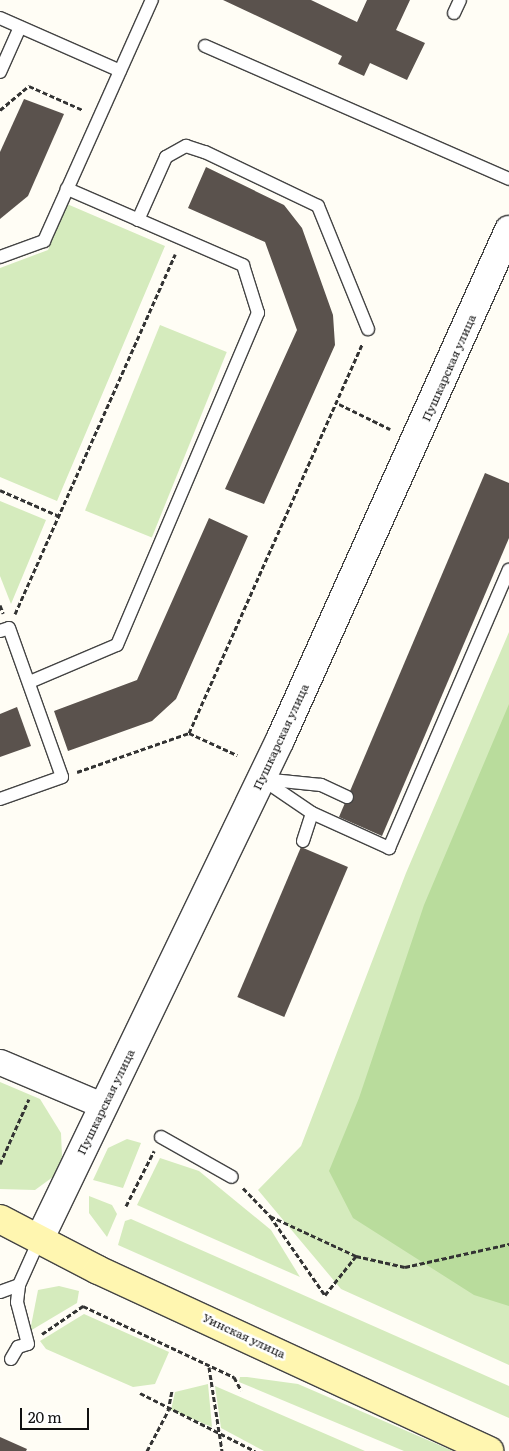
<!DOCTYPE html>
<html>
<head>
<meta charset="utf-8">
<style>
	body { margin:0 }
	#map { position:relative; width:509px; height:1451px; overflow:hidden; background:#fffdf5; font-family:Literata,serif }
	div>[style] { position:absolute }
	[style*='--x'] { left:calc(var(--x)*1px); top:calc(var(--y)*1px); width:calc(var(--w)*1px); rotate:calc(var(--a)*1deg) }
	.green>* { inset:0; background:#d5ebbd; transform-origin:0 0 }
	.forest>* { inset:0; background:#b9dc9c }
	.building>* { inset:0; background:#5a524d; transform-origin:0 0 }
	.path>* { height:3px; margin-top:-1.5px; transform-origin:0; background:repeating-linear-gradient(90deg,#333 0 5px,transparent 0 7.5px) }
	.roads { filter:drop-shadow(1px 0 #444) drop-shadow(-1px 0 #444) drop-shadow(0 1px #444) drop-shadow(0 -1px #444) }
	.service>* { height:12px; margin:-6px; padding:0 6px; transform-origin:6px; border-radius:6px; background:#fff }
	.minor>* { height:25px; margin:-12.5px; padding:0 12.5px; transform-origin:12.5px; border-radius:12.5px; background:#fff }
	.tertiary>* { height:28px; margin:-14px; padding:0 14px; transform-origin:14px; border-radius:14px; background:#fff }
	.secondary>* { height:28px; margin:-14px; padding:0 14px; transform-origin:14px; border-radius:14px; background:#fff6b0 }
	span { translate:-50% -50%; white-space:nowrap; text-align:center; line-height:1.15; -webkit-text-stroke:5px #fff; paint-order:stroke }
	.street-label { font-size:12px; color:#111 }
	.scale { position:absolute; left:20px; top:1408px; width:69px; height:22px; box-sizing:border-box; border:2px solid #111; border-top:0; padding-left:6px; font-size:15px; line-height:18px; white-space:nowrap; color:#111; -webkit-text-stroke:4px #fff; paint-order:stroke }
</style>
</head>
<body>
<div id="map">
	<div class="green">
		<i style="clip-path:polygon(67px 204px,165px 246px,57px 501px,0 477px,0 268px,48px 250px)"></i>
		<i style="left:160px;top:325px;width:72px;height:200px;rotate:22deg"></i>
		<i style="clip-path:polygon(0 501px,46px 520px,11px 604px,0 576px)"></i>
		<i style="clip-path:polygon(509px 632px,509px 1365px,341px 1289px,258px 1190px,301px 1146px,406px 873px)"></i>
		<i style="clip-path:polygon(0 1082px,40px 1099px,61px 1133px,62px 1156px,57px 1174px,35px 1190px,0 1189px)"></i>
		<i style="clip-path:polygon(127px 1139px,141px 1143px,123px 1188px,93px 1180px,108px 1148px)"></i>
		<i style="clip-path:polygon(160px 1158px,199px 1171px,271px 1230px,300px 1277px,137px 1205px)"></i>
		<i style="clip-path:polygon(89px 1196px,112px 1205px,117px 1214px,107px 1237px,89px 1213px)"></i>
		<i style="clip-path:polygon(131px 1219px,509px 1386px,509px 1418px,118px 1245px,125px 1221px)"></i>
		<i style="clip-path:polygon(59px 1286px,79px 1291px,77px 1303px,30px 1331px,38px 1290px)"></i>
		<i style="clip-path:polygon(84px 1314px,169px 1352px,155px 1384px,133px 1387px,46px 1349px,40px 1341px)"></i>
		<i style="clip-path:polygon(247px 1377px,298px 1384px,453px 1451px,404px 1451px,239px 1382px,240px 1377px)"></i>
		<i style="clip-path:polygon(208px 1384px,212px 1427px,171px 1410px,175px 1392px)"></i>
		<i style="clip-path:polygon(215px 1386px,365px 1451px,264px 1451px,221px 1428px)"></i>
	</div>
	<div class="forest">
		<i style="clip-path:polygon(509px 704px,509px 1306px,474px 1295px,353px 1218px,329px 1171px,359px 1098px,424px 905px)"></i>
	</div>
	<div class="building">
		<i style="clip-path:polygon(223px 0,311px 0,357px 22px,367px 0,410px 0,396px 30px,425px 43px,407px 80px,370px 63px,364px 76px,338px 64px,342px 56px)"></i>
		<i style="clip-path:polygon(24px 99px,64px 114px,28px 196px,0 219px,0 152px)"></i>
		<i style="clip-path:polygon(206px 167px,284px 205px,302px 228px,333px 315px,335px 345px,264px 504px,225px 489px,297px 330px,265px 242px,188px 208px)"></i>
		<i style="clip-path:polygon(485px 473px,509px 483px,509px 538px,382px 836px,339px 817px)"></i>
		<i style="clip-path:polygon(209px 518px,248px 536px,176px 699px,152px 721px,68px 751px,54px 711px,137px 680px)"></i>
		<i style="clip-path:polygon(17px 707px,31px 746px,0 757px,0 714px)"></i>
		<i style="left:301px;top:847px;width:51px;height:163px;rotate:23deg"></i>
		<i style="clip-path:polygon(0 1437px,27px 1449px,26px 1451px,0 1451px)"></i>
	</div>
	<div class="path">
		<i style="--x:0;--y:110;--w:38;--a:-40"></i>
		<i style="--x:29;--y:86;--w:59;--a:24"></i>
		<i style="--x:339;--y:404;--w:57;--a:26.1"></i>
		<i style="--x:0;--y:490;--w:64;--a:23.8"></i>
		<i style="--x:0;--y:605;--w:9;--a:69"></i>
		<i style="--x:15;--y:614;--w:394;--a:-66"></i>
		<i style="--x:189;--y:733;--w:53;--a:24.6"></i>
		<i style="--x:77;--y:772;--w:119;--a:-19.2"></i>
		<i style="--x:189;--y:733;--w:426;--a:-66"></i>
		<i style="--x:0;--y:1164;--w:71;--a:-66"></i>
		<i style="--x:243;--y:1188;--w:39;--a:46"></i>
		<i style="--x:270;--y:1216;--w:96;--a:55.2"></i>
		<i style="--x:325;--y:1295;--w:50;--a:-51.5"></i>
		<i style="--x:126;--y:1206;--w:62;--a:-63"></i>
		<i style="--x:270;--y:1216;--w:95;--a:24.9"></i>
		<i style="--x:356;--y:1256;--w:50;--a:12.7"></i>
		<i style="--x:405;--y:1267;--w:107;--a:-12.5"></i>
		<i style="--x:42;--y:1334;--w:50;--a:-34.3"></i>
		<i style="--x:83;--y:1306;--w:167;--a:25.2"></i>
		<i style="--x:234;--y:1377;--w:15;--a:62"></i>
		<i style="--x:209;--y:1367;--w:85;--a:81.2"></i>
		<i style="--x:140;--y:1393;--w:129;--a:26.8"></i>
		<i style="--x:147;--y:1451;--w:45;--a:-62.3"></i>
		<i style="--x:168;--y:1411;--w:21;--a:-79"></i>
	</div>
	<div class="roads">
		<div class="service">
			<i style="--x:454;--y:13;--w:14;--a:-65"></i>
			<i style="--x:0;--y:18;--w:131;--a:23.8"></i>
			<i style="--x:205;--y:46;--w:332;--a:23.6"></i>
			<i style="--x:0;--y:72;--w:49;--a:-66"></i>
			<i style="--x:138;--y:220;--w:69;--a:-66"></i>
			<i style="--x:166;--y:157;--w:23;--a:-29"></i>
			<i style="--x:186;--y:146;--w:20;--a:18"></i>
			<i style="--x:205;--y:152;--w:125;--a:25.5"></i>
			<i style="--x:318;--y:206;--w:133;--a:67.9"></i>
			<i style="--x:0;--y:257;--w:47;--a:-20"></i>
			<i style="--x:44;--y:241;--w:264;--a:-65.9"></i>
			<i style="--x:0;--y:631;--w:9;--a:-18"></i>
			<i style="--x:9;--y:628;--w:158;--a:70.4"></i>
			<i style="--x:62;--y:777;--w:66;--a:160.5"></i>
			<i style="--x:32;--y:681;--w:92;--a:-23"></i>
			<i style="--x:117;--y:645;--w:361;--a:-67"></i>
			<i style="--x:258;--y:313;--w:50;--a:-107.4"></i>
			<i style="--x:243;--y:265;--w:192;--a:-156.6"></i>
			<i style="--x:347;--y:797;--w:29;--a:-155"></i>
			<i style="--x:321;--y:785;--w:59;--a:-174.2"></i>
			<i style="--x:262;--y:779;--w:60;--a:34.2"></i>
			<i style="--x:312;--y:813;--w:85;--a:24.4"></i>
			<i style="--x:389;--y:848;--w:303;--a:-66.7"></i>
			<i style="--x:303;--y:841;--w:29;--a:-72"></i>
			<i style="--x:161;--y:1137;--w:81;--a:29.4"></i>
			<i style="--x:0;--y:1292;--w:20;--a:-20"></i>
			<i style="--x:19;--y:1285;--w:51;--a:-65.9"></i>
			<i style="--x:11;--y:1359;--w:14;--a:-60"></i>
			<i style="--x:18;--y:1347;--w:10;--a:-17"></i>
			<i style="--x:28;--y:1344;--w:43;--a:-104.7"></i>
			<i style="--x:17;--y:1302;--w:17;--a:-83"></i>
		</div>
		<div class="minor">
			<i style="--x:0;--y:1062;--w:113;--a:22.9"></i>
		</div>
		<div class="tertiary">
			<i style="--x:40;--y:1238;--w:553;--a:-64.27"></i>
			<i style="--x:280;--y:740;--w:559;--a:-65.82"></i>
		</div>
		<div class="secondary">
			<i style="--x:0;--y:1219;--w:110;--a:27.5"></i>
			<i style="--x:98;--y:1270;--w:431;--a:24.8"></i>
		</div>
	</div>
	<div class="street-label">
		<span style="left:449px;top:368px;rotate:-66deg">Пушкарская улица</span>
		<span style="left:281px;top:737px;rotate:-65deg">Пушкарская улица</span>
		<span style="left:106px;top:1102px;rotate:-64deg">Пушкарская улица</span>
		<span style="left:244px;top:1336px;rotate:25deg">Уинская улица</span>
	</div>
	<div class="scale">20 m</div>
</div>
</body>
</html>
